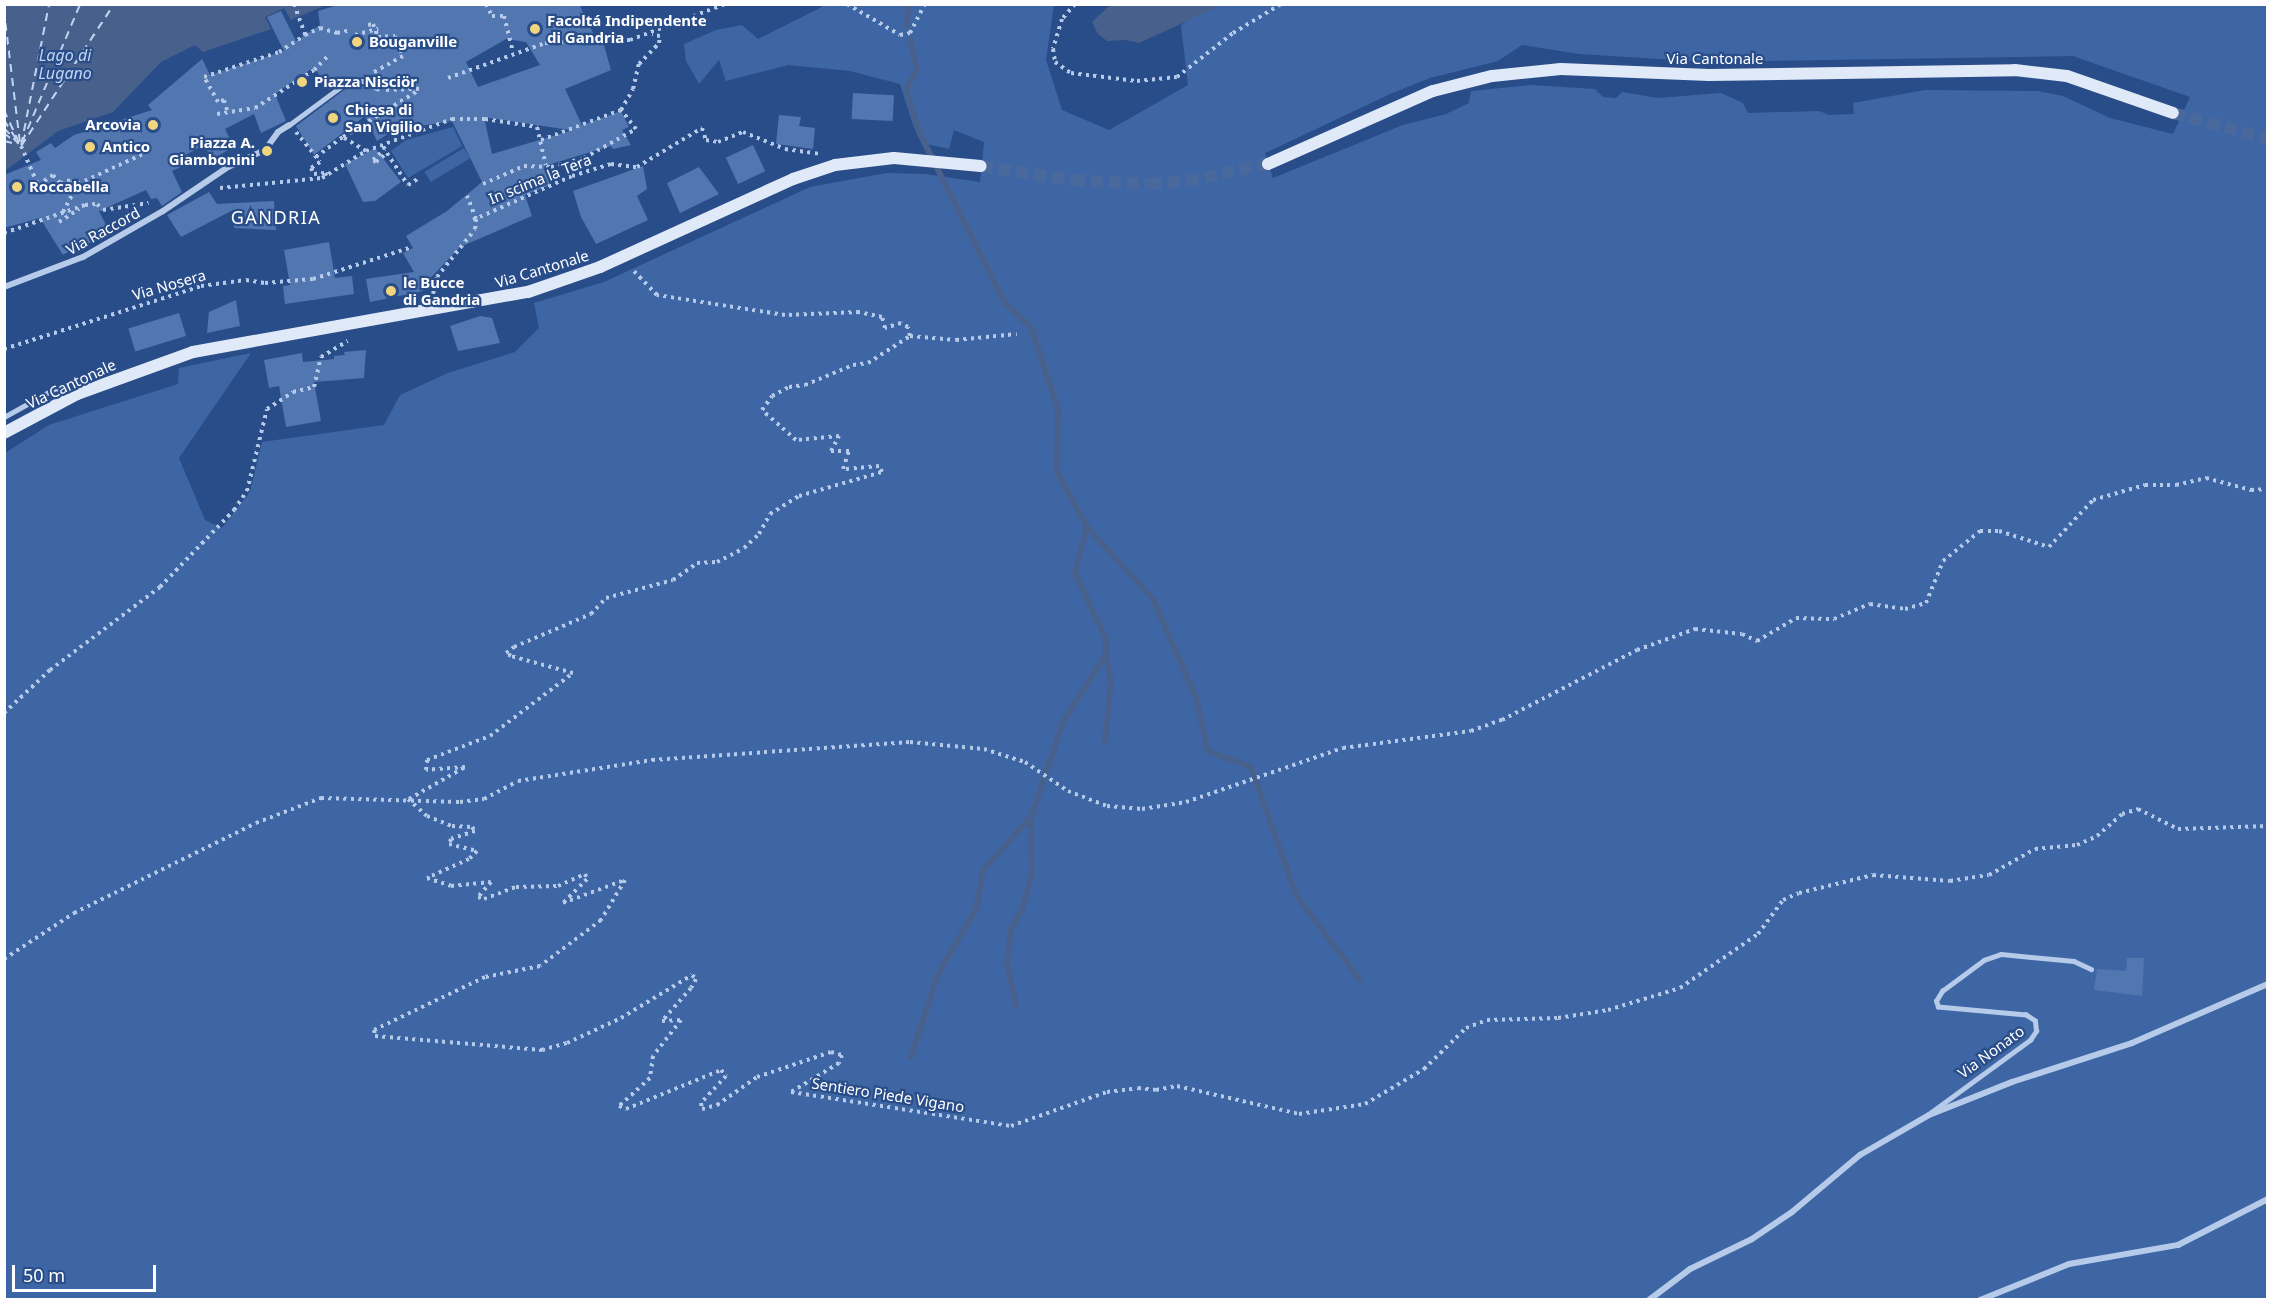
<!DOCTYPE html>
<html>
<head>
<meta charset="utf-8">
<style>
	body { margin:0 }
	#map { position:relative; width:2272px; height:1304px; overflow:hidden; background:#294d89; font-family:"Noto Sans",sans-serif }
	div>[style] { position:absolute }
	[style*='--x'] { left:calc(var(--x)*1px); top:calc(var(--y)*1px); width:calc(var(--w)*1px); rotate:calc(var(--a)*1deg) }
	.green>* { inset:0; background:#3e66a5; transform-origin:0 0 }
	.water>* { inset:0; background:#48618c }
	.stream>* { height:6px; margin:-3px; padding:0 3px; transform-origin:3px; border-radius:3px; background:#48618c }
	.ferry>* { height:1.5px; margin-top:-0.75px; transform-origin:0; background:repeating-linear-gradient(90deg,#c2d4f0 0 8px,transparent 0 14px) }
	.building>* { inset:0; background:#5276b0; transform-origin:0 0 }
	.secondary-tunnel>* { height:12px; margin-top:-6px; transform-origin:0; background:repeating-linear-gradient(90deg,#49689b 0 12px,transparent 0 18px) }
	.path>* { height:4px; margin-top:-2px; transform-origin:0; background:repeating-linear-gradient(90deg,#b6cae9 0 3px,transparent 0 7.5px) }
	.service>* { height:4.5px; margin:-2.25px; padding:0 2.25px; transform-origin:2.25px; border-radius:2.25px; background:#b6cae9 }
	.minor>* { height:6px; margin:-3px; padding:0 3px; transform-origin:3px; border-radius:3px; background:#b6cae9 }
	.secondary>* { height:12px; margin:-6px; padding:0 6px; transform-origin:6px; border-radius:6px; background:#e0e9f8 }
	.dots>* { width:16px; height:16px; translate:-50% -50%; box-sizing:border-box; border:3px solid #294d89; border-radius:50% }
	span { translate:-50% -50%; white-space:nowrap; text-align:center; line-height:1.15; -webkit-text-stroke:4.5px #294d89; paint-order:stroke }
	.poi-label { font-size:15px; color:#fff; font-weight:700 }
	.left { translate:0 -50%; text-align:left }
	.right { translate:-100% -50%; text-align:right }
	.street-label { font-size:15px; color:#fff }
	.water-label { font-size:16px; color:#c2d4f0; font-style:italic }
	.quarter-label { font-size:18px; color:#fff; letter-spacing:1.5px }
	.frame { position:absolute; inset:0; border:6px solid #fff; pointer-events:none }
	.scale { position:absolute; left:12px; top:1265px; width:144px; height:27px; box-sizing:border-box; border:3px solid #fff; border-top:0; padding-left:8px; font-size:18px; line-height:21px; white-space:nowrap; color:#fff; -webkit-text-stroke:4px #294d89; paint-order:stroke }
</style>
</head>
<body>
<div id="map">
	<div class="green">
		<i style="clip-path:polygon(evenodd,821px 5px,1054px 5px,1046px 60px,1062px 110px,1109px 130px,1188px 85px,1181px 25px,1204px 10px,1222px 5px,2267px 5px,2267px 1299px,5px 1300px,5px 453px,49px 425px,178px 384px,179px 368px,251px 353px,179px 458px,205px 520px,222px 528px,250px 492px,262px 442px,384px 425px,400px 395px,448px 373px,515px 352px,539px 328px,534px 303px,604px 282px,810px 187px,887px 173px,925px 174px,980px 182px,984px 142px,954px 130px,949px 149px,927px 144px,914px 128px,900px 84px,850px 71px,788px 65px,726px 81px,719px 60px,699px 84px,686px 61px,684px 44px,716px 30px,742px 25px,758px 39px,822px 7px,821px 5px,1522px 45px,1579px 54px,1707px 62px,2073px 56px,2190px 97px,2173px 134px,2110px 118px,2063px 96px,2037px 91px,1925px 90px,1853px 103px,1854px 114px,1829px 115px,1819px 111px,1748px 113px,1743px 103px,1721px 93px,1658px 98px,1622px 92px,1616px 98px,1603px 97px,1595px 89px,1531px 85px,1471px 91px,1469px 103px,1446px 114px,1403px 125px,1273px 178px,1265px 153px,1390px 94px,1430px 78px,1498px 61px,1522px 45px)"></i>
		<i style="clip-path:polygon(453px 127px,462px 146px,408px 178px,391px 151px,406px 140px)"></i>
		<i style="left:464px;top:148px;width:12px;height:46px;rotate:59deg"></i>
	</div>
	<div class="water">
		<i style="clip-path:polygon(5px 4px,326px 4px,326px 5px,291px 20px,284px 8px,265px 17px,271px 29px,203px 52px,195px 45px,161px 62px,113px 112px,58px 131px,5px 171px)"></i>
		<i style="clip-path:polygon(1110px 5px,1110px 4px,1222px 5px,1139px 43px,1126px 40px,1107px 41px,1098px 34px,1092px 22px)"></i>
	</div>
	<div class="stream">
		<i style="--x:907;--y:27;--w:23;--a:-88"></i>
		<i style="--x:910;--y:39;--w:32;--a:77"></i>
		<i style="--x:917;--y:70;--w:22;--a:120"></i>
		<i style="--x:906;--y:89;--w:47;--a:72.7"></i>
		<i style="--x:920;--y:134;--w:188;--a:63.4"></i>
		<i style="--x:1004;--y:302;--w:37;--a:43"></i>
		<i style="--x:1031;--y:327;--w:86;--a:71.8"></i>
		<i style="--x:1058;--y:409;--w:63;--a:90.9"></i>
		<i style="--x:1057;--y:472;--w:63;--a:61.4"></i>
		<i style="--x:1087;--y:527;--w:98;--a:47.5"></i>
		<i style="--x:1153;--y:599;--w:108;--a:66.5"></i>
		<i style="--x:1196;--y:698;--w:54;--a:77.2"></i>
		<i style="--x:1208;--y:751;--w:46;--a:20.4"></i>
		<i style="--x:1251;--y:767;--w:136;--a:70.6"></i>
		<i style="--x:1296;--y:895;--w:106;--a:53"></i>
		<i style="--x:1105;--y:742;--w:60;--a:-84.3"></i>
		<i style="--x:1111;--y:682;--w:28;--a:-100"></i>
		<i style="--x:1016;--y:1005;--w:43;--a:-102.1"></i>
		<i style="--x:1007;--y:963;--w:34;--a:-83"></i>
		<i style="--x:1011;--y:929;--w:23;--a:-61"></i>
		<i style="--x:1022;--y:909;--w:35;--a:-74"></i>
		<i style="--x:1032;--y:875;--w:58;--a:-91"></i>
		<i style="--x:1031;--y:817;--w:100;--a:-71.4"></i>
		<i style="--x:1063;--y:722;--w:80;--a:-57.7"></i>
		<i style="--x:1106;--y:654;--w:15;--a:-90"></i>
		<i style="--x:1106;--y:639;--w:73;--a:-115.2"></i>
		<i style="--x:1075;--y:573;--w:48;--a:-75.4"></i>
		<i style="--x:911;--y:1057;--w:87;--a:-72"></i>
		<i style="--x:938;--y:974;--w:78;--a:-59.8"></i>
		<i style="--x:977;--y:907;--w:37;--a:-81"></i>
		<i style="--x:983;--y:870;--w:70;--a:-47.9"></i>
	</div>
	<div class="ferry">
		<i style="--x:4;--y:9;--w:134;--a:83.1"></i>
		<i style="--x:4;--y:110;--w:38;--a:65"></i>
		<i style="--x:4;--y:120;--w:24;--a:57"></i>
		<i style="--x:4;--y:128;--w:23;--a:47"></i>
		<i style="--x:4;--y:133;--w:11;--a:38"></i>
		<i style="--x:4;--y:141;--w:13;--a:13"></i>
		<i style="--x:22;--y:142;--w:150;--a:-67.2"></i>
		<i style="--x:21;--y:145;--w:144;--a:-78.8"></i>
		<i style="--x:21;--y:146;--w:170;--a:-56.8"></i>
	</div>
	<div class="building">
		<i style="clip-path:polygon(evenodd,341px 4px,579px 4px,598px 43px,603px 42px,611px 70px,565px 89px,582px 125px,621px 111px,629px 127px,622px 130px,631px 145px,613px 149px,611px 146px,544px 166px,550px 185px,525px 195px,532px 216px,460px 247px,423px 286px,423px 291px,370px 302px,366px 279px,414px 272px,403px 253px,413px 248px,406px 236px,447px 211px,482px 182px,452px 121px,394px 130px,377px 141px,365px 116px,314px 155px,296px 126px,348px 87px,362px 86px,381px 90px,380px 84px,364px 77px,345px 79px,329px 90px,314px 67px,275px 94px,286px 121px,261px 133px,254px 114px,225px 129px,234px 147px,212px 159px,204px 145px,178px 159px,181px 167px,172px 171px,182px 192px,162px 206px,157px 198px,151px 199px,146px 190px,99px 211px,109px 231px,75px 252px,73px 249px,63px 255px,40px 218px,4px 228px,4px 175px,41px 160px,36px 152px,51px 143px,55px 148px,74px 135px,152px 110px,148px 105px,202px 59px,210px 75px,284px 51px,267px 17px,281px 11px,296px 41px,320px 25px,318px 11px,341px 4px,506px 39px,526px 42px,540px 65px,478px 87px,466px 62px,506px 39px,341px 4px,484px 117px,570px 130px,573px 130px,492px 154px,484px 117px)"></i>
		<i style="left:853px;top:93px;width:41px;height:26px;rotate:3deg"></i>
		<i style="clip-path:polygon(779px 115px,801px 117px,799px 126px,815px 128px,813px 149px,776px 144px)"></i>
		<i style="left:753px;top:145px;width:29px;height:30px;rotate:65deg"></i>
		<i style="clip-path:polygon(375px 148px,401px 182px,375px 201px,363px 202px,345px 164px)"></i>
		<i style="clip-path:polygon(643px 166px,647px 189px,637px 196px,648px 220px,596px 244px,581px 217px,573px 191px)"></i>
		<i style="clip-path:polygon(699px 167px,719px 194px,680px 213px,667px 183px)"></i>
		<i style="clip-path:polygon(209px 192px,217px 204px,274px 201px,276px 230px,234px 228px,233px 210px,181px 237px,167px 215px)"></i>
		<i style="clip-path:polygon(329px 242px,335px 278px,352px 276px,354px 294px,285px 304px,283px 286px,290px 285px,284px 250px)"></i>
		<i style="clip-path:polygon(236px 300px,240px 326px,207px 333px,209px 312px)"></i>
		<i style="left:179px;top:313px;width:24px;height:53px;rotate:73deg"></i>
		<i style="clip-path:polygon(480px 316px,492px 318px,500px 343px,458px 351px,450px 326px)"></i>
		<i style="clip-path:polygon(366px 350px,364px 378px,314px 382px,321px 421px,286px 427px,279px 386px,269px 388px,264px 360px,302px 353px,303px 362px,334px 359px,334px 356px,345px 355px,344px 352px)"></i>
		<i style="clip-path:polygon(2127px 958px,2144px 958px,2142px 996px,2094px 990px,2097px 969px,2126px 971px)"></i>
	</div>
	<div class="secondary-tunnel">
		<i style="--x:2173;--y:113;--w:98;--a:15.3"></i>
		<i style="--x:981;--y:166;--w:93;--a:8.7"></i>
		<i style="--x:1073;--y:180;--w:77;--a:3"></i>
		<i style="--x:1150;--y:184;--w:37;--a:-5"></i>
		<i style="--x:1187;--y:181;--w:83;--a:-11.9"></i>
	</div>
	<div class="path">
		<i style="--x:294;--y:4;--w:33;--a:70"></i>
		<i style="--x:305;--y:35;--w:17;--a:-25"></i>
		<i style="--x:320;--y:28;--w:18;--a:16"></i>
		<i style="--x:337;--y:33;--w:14;--a:-12"></i>
		<i style="--x:486;--y:4;--w:13;--a:63"></i>
		<i style="--x:492;--y:16;--w:12;--a:0"></i>
		<i style="--x:504;--y:16;--w:37;--a:76"></i>
		<i style="--x:847;--y:4;--w:61;--a:30.3"></i>
		<i style="--x:900;--y:35;--w:10;--a:-11"></i>
		<i style="--x:910;--y:33;--w:33;--a:-63"></i>
		<i style="--x:1075;--y:4;--w:20;--a:131"></i>
		<i style="--x:1062;--y:19;--w:31;--a:107"></i>
		<i style="--x:1053;--y:49;--w:13;--a:81"></i>
		<i style="--x:1055;--y:62;--w:19;--a:35"></i>
		<i style="--x:1071;--y:73;--w:66;--a:6.9"></i>
		<i style="--x:1137;--y:81;--w:40;--a:-5.7"></i>
		<i style="--x:1177;--y:77;--w:71;--a:-38.2"></i>
		<i style="--x:1233;--y:33;--w:56;--a:-31.1"></i>
		<i style="--x:439;--y:5;--w:1;--a:-90"></i>
		<i style="--x:368;--y:25;--w:5;--a:-11"></i>
		<i style="--x:373;--y:24;--w:14;--a:69"></i>
		<i style="--x:378;--y:37;--w:17;--a:-3"></i>
		<i style="--x:395;--y:36;--w:22;--a:68"></i>
		<i style="--x:403;--y:56;--w:35;--a:151"></i>
		<i style="--x:355;--y:35;--w:24;--a:-15"></i>
		<i style="--x:448;--y:78;--w:103;--a:-19.8"></i>
		<i style="--x:545;--y:43;--w:85;--a:-2"></i>
		<i style="--x:630;--y:40;--w:102;--a:-20.8"></i>
		<i style="--x:386;--y:90;--w:34;--a:-2"></i>
		<i style="--x:227;--y:110;--w:10;--a:-107"></i>
		<i style="--x:224;--y:100;--w:6;--a:162"></i>
		<i style="--x:218;--y:102;--w:29;--a:-119"></i>
		<i style="--x:204;--y:77;--w:79;--a:-18.4"></i>
		<i style="--x:279;--y:52;--w:31;--a:-33"></i>
		<i style="--x:217;--y:114;--w:38;--a:-9"></i>
		<i style="--x:255;--y:108;--w:70;--a:-32.8"></i>
		<i style="--x:314;--y:70;--w:21;--a:-45"></i>
		<i style="--x:296;--y:132;--w:38;--a:51"></i>
		<i style="--x:320;--y:162;--w:11;--a:146"></i>
		<i style="--x:311;--y:168;--w:7;--a:63"></i>
		<i style="--x:314;--y:174;--w:11;--a:-5"></i>
		<i style="--x:325;--y:173;--w:4;--a:56"></i>
		<i style="--x:541;--y:140;--w:85;--a:-20.6"></i>
		<i style="--x:621;--y:110;--w:24;--a:-60"></i>
		<i style="--x:633;--y:89;--w:26;--a:-77"></i>
		<i style="--x:639;--y:64;--w:29;--a:-46"></i>
		<i style="--x:659;--y:43;--w:7;--a:-82"></i>
		<i style="--x:660;--y:36;--w:8;--a:-173"></i>
		<i style="--x:21;--y:146;--w:43;--a:66.4"></i>
		<i style="--x:38;--y:185;--w:18;--a:-34"></i>
		<i style="--x:53;--y:175;--w:11;--a:49"></i>
		<i style="--x:60;--y:183;--w:11;--a:-15"></i>
		<i style="--x:71;--y:180;--w:8;--a:30"></i>
		<i style="--x:366;--y:151;--w:27;--a:-149"></i>
		<i style="--x:343;--y:137;--w:89;--a:-31.7"></i>
		<i style="--x:316;--y:157;--w:34;--a:-37"></i>
		<i style="--x:376;--y:162;--w:14;--a:-39"></i>
		<i style="--x:387;--y:153;--w:38;--a:57"></i>
		<i style="--x:408;--y:185;--w:13;--a:-32"></i>
		<i style="--x:376;--y:162;--w:4;--a:-146"></i>
		<i style="--x:373;--y:160;--w:16;--a:-43"></i>
		<i style="--x:385;--y:149;--w:5;--a:-127"></i>
		<i style="--x:78;--y:184;--w:74;--a:-24.8"></i>
		<i style="--x:483;--y:184;--w:45;--a:-23.7"></i>
		<i style="--x:524;--y:166;--w:27;--a:2"></i>
		<i style="--x:551;--y:167;--w:34;--a:-15"></i>
		<i style="--x:584;--y:158;--w:60;--a:-29.1"></i>
		<i style="--x:636;--y:129;--w:24;--a:-128"></i>
		<i style="--x:220;--y:188;--w:102;--a:-5.6"></i>
		<i style="--x:322;--y:178;--w:52;--a:-31.5"></i>
		<i style="--x:366;--y:151;--w:92;--a:-20.4"></i>
		<i style="--x:452;--y:119;--w:33;--a:0"></i>
		<i style="--x:485;--y:119;--w:53;--a:8.7"></i>
		<i style="--x:537;--y:127;--w:39;--a:77"></i>
		<i style="--x:63;--y:212;--w:32;--a:-62"></i>
		<i style="--x:473;--y:220;--w:108;--a:-24"></i>
		<i style="--x:572;--y:176;--w:41;--a:-17.1"></i>
		<i style="--x:611;--y:164;--w:26;--a:7"></i>
		<i style="--x:637;--y:167;--w:76;--a:-31"></i>
		<i style="--x:702;--y:128;--w:13;--a:72"></i>
		<i style="--x:706;--y:140;--w:12;--a:9"></i>
		<i style="--x:718;--y:142;--w:27;--a:-22"></i>
		<i style="--x:743;--y:132;--w:45;--a:22"></i>
		<i style="--x:785;--y:149;--w:35;--a:8"></i>
		<i style="--x:59;--y:222;--w:24;--a:-33"></i>
		<i style="--x:4;--y:233;--w:86;--a:-19.1"></i>
		<i style="--x:85;--y:205;--w:12;--a:-5"></i>
		<i style="--x:97;--y:204;--w:8;--a:45"></i>
		<i style="--x:103;--y:210;--w:46;--a:-8.8"></i>
		<i style="--x:433;--y:294;--w:17;--a:-77"></i>
		<i style="--x:437;--y:277;--w:61;--a:-51.6"></i>
		<i style="--x:475;--y:229;--w:10;--a:-84"></i>
		<i style="--x:476;--y:219;--w:25;--a:-111"></i>
		<i style="--x:910;--y:336;--w:46;--a:5"></i>
		<i style="--x:956;--y:340;--w:61;--a:-5.6"></i>
		<i style="--x:4;--y:349;--w:207;--a:-17.7"></i>
		<i style="--x:201;--y:286;--w:45;--a:-7.6"></i>
		<i style="--x:246;--y:280;--w:19;--a:9"></i>
		<i style="--x:265;--y:283;--w:48;--a:-4.8"></i>
		<i style="--x:313;--y:279;--w:104;--a:-17.9"></i>
		<i style="--x:4;--y:713;--w:63;--a:-43.1"></i>
		<i style="--x:50;--y:670;--w:138;--a:-37"></i>
		<i style="--x:160;--y:587;--w:107;--a:-46.1"></i>
		<i style="--x:234;--y:510;--w:23;--a:-56"></i>
		<i style="--x:247;--y:491;--w:84;--a:-76.3"></i>
		<i style="--x:267;--y:409;--w:31;--a:-33"></i>
		<i style="--x:293;--y:392;--w:22;--a:-13"></i>
		<i style="--x:314;--y:387;--w:31;--a:-77"></i>
		<i style="--x:321;--y:357;--w:31;--a:-31"></i>
		<i style="--x:408;--y:799;--w:25;--a:42"></i>
		<i style="--x:427;--y:816;--w:27;--a:22"></i>
		<i style="--x:452;--y:826;--w:20;--a:3"></i>
		<i style="--x:472;--y:827;--w:5;--a:53"></i>
		<i style="--x:475;--y:831;--w:25;--a:162"></i>
		<i style="--x:451;--y:839;--w:5;--a:112"></i>
		<i style="--x:449;--y:844;--w:29;--a:14"></i>
		<i style="--x:477;--y:851;--w:11;--a:135"></i>
		<i style="--x:469;--y:859;--w:46;--a:155.7"></i>
		<i style="--x:427;--y:878;--w:25;--a:18"></i>
		<i style="--x:451;--y:886;--w:40;--a:-5.7"></i>
		<i style="--x:491;--y:882;--w:20;--a:131"></i>
		<i style="--x:478;--y:897;--w:6;--a:18"></i>
		<i style="--x:484;--y:899;--w:34;--a:-21"></i>
		<i style="--x:516;--y:887;--w:42;--a:-1.4"></i>
		<i style="--x:558;--y:886;--w:30;--a:-24"></i>
		<i style="--x:585;--y:874;--w:5;--a:68"></i>
		<i style="--x:587;--y:879;--w:34;--a:135"></i>
		<i style="--x:563;--y:903;--w:66;--a:-20.4"></i>
		<i style="--x:625;--y:880;--w:47;--a:121"></i>
		<i style="--x:601;--y:920;--w:76;--a:143"></i>
		<i style="--x:540;--y:966;--w:56;--a:168.7"></i>
		<i style="--x:485;--y:977;--w:123;--a:154.5"></i>
		<i style="--x:374;--y:1030;--w:6;--a:81"></i>
		<i style="--x:375;--y:1036;--w:168;--a:4.8"></i>
		<i style="--x:542;--y:1050;--w:26;--a:-16"></i>
		<i style="--x:567;--y:1043;--w:60;--a:-24.8"></i>
		<i style="--x:621;--y:1018;--w:83;--a:-31.2"></i>
		<i style="--x:692;--y:975;--w:6;--a:45"></i>
		<i style="--x:696;--y:979;--w:10;--a:119"></i>
		<i style="--x:691;--y:988;--w:44;--a:131.3"></i>
		<i style="--x:662;--y:1021;--w:19;--a:-3"></i>
		<i style="--x:681;--y:1020;--w:46;--a:127.9"></i>
		<i style="--x:653;--y:1056;--w:22;--a:98"></i>
		<i style="--x:650;--y:1078;--w:42;--a:137.9"></i>
		<i style="--x:619;--y:1106;--w:8;--a:23"></i>
		<i style="--x:626;--y:1109;--w:103;--a:-22.3"></i>
		<i style="--x:721;--y:1070;--w:8;--a:50"></i>
		<i style="--x:726;--y:1076;--w:37;--a:133"></i>
		<i style="--x:701;--y:1103;--w:6;--a:81"></i>
		<i style="--x:702;--y:1109;--w:16;--a:-15"></i>
		<i style="--x:717;--y:1105;--w:49;--a:-35"></i>
		<i style="--x:757;--y:1077;--w:78;--a:-18.7"></i>
		<i style="--x:831;--y:1052;--w:11;--a:15"></i>
		<i style="--x:842;--y:1055;--w:9;--a:111"></i>
		<i style="--x:839;--y:1063;--w:56;--a:148.9"></i>
		<i style="--x:791;--y:1092;--w:223;--a:8.8"></i>
		<i style="--x:1011;--y:1126;--w:102;--a:-19.5"></i>
		<i style="--x:1107;--y:1092;--w:31;--a:-7"></i>
		<i style="--x:1138;--y:1088;--w:18;--a:6"></i>
		<i style="--x:1156;--y:1090;--w:21;--a:-11"></i>
		<i style="--x:1177;--y:1086;--w:125;--a:12.9"></i>
		<i style="--x:1299;--y:1114;--w:67;--a:-8.6"></i>
		<i style="--x:1365;--y:1104;--w:69;--a:-30.7"></i>
		<i style="--x:1424;--y:1069;--w:59;--a:-44.3"></i>
		<i style="--x:1466;--y:1028;--w:22;--a:-21"></i>
		<i style="--x:1487;--y:1020;--w:71;--a:-1.6"></i>
		<i style="--x:1558;--y:1018;--w:51;--a:-9.1"></i>
		<i style="--x:1608;--y:1010;--w:75;--a:-17"></i>
		<i style="--x:1680;--y:988;--w:95;--a:-34.7"></i>
		<i style="--x:1758;--y:934;--w:42;--a:-53.7"></i>
		<i style="--x:1783;--y:900;--w:17;--a:-24"></i>
		<i style="--x:1799;--y:893;--w:76;--a:-13.7"></i>
		<i style="--x:1873;--y:875;--w:77;--a:4.5"></i>
		<i style="--x:1950;--y:881;--w:39;--a:-9"></i>
		<i style="--x:1989;--y:875;--w:53;--a:-29.5"></i>
		<i style="--x:2035;--y:849;--w:42;--a:-5.4"></i>
		<i style="--x:2077;--y:845;--w:22;--a:-24"></i>
		<i style="--x:2097;--y:836;--w:33;--a:-41"></i>
		<i style="--x:2122;--y:814;--w:17;--a:-17"></i>
		<i style="--x:2138;--y:809;--w:45;--a:26.6"></i>
		<i style="--x:2178;--y:829;--w:90;--a:-1.9"></i>
		<i style="--x:409;--y:799;--w:64;--a:-29.7"></i>
		<i style="--x:465;--y:767;--w:39;--a:176"></i>
		<i style="--x:426;--y:770;--w:10;--a:-84"></i>
		<i style="--x:427;--y:760;--w:67;--a:-20.9"></i>
		<i style="--x:490;--y:736;--w:104;--a:-37.2"></i>
		<i style="--x:573;--y:673;--w:64;--a:-164.7"></i>
		<i style="--x:511;--y:656;--w:6;--a:-149"></i>
		<i style="--x:506;--y:653;--w:10;--a:-37"></i>
		<i style="--x:514;--y:647;--w:84;--a:-23.2"></i>
		<i style="--x:591;--y:614;--w:22;--a:-47"></i>
		<i style="--x:606;--y:598;--w:69;--a:-15"></i>
		<i style="--x:673;--y:580;--w:29;--a:-35"></i>
		<i style="--x:697;--y:563;--w:20;--a:-3"></i>
		<i style="--x:717;--y:562;--w:30;--a:-27"></i>
		<i style="--x:744;--y:548;--w:21;--a:-43"></i>
		<i style="--x:759;--y:534;--w:23;--a:-61"></i>
		<i style="--x:770;--y:514;--w:34;--a:-32"></i>
		<i style="--x:799;--y:496;--w:86;--a:-16.1"></i>
		<i style="--x:882;--y:472;--w:7;--a:-117"></i>
		<i style="--x:879;--y:466;--w:36;--a:175"></i>
		<i style="--x:843;--y:469;--w:19;--a:-72"></i>
		<i style="--x:849;--y:451;--w:18;--a:180"></i>
		<i style="--x:831;--y:451;--w:17;--a:-62"></i>
		<i style="--x:839;--y:436;--w:43;--a:174.7"></i>
		<i style="--x:796;--y:440;--w:45;--a:-138.6"></i>
		<i style="--x:762;--y:410;--w:17;--a:-54"></i>
		<i style="--x:772;--y:396;--w:19;--a:-28"></i>
		<i style="--x:789;--y:387;--w:16;--a:-7"></i>
		<i style="--x:805;--y:385;--w:52;--a:-22.6"></i>
		<i style="--x:853;--y:365;--w:15;--a:-8"></i>
		<i style="--x:868;--y:363;--w:50;--a:-32.7"></i>
		<i style="--x:910;--y:336;--w:9;--a:-103"></i>
		<i style="--x:908;--y:327;--w:8;--a:-150"></i>
		<i style="--x:901;--y:323;--w:17;--a:163"></i>
		<i style="--x:885;--y:328;--w:11;--a:-105"></i>
		<i style="--x:882;--y:317;--w:24;--a:-168"></i>
		<i style="--x:859;--y:312;--w:74;--a:177.7"></i>
		<i style="--x:785;--y:315;--w:130;--a:-171.1"></i>
		<i style="--x:657;--y:295;--w:37;--a:-134"></i>
		<i style="--x:4;--y:959;--w:84;--a:-33.3"></i>
		<i style="--x:74;--y:913;--w:203;--a:-26.3"></i>
		<i style="--x:256;--y:823;--w:70;--a:-21"></i>
		<i style="--x:321;--y:798;--w:139;--a:1.6"></i>
		<i style="--x:460;--y:802;--w:24;--a:-7"></i>
		<i style="--x:484;--y:799;--w:38;--a:-28"></i>
		<i style="--x:518;--y:781;--w:136;--a:-8.9"></i>
		<i style="--x:652;--y:760;--w:259;--a:-4"></i>
		<i style="--x:910;--y:742;--w:74;--a:5.4"></i>
		<i style="--x:984;--y:749;--w:43;--a:17.6"></i>
		<i style="--x:1025;--y:762;--w:52;--a:34"></i>
		<i style="--x:1068;--y:791;--w:42;--a:21"></i>
		<i style="--x:1107;--y:806;--w:35;--a:5"></i>
		<i style="--x:1142;--y:809;--w:45;--a:-9"></i>
		<i style="--x:1186;--y:802;--w:166;--a:-19"></i>
		<i style="--x:1343;--y:748;--w:129;--a:-7.6"></i>
		<i style="--x:1471;--y:731;--w:33;--a:-20"></i>
		<i style="--x:1502;--y:720;--w:152;--a:-27.4"></i>
		<i style="--x:1637;--y:650;--w:62;--a:-19.9"></i>
		<i style="--x:1695;--y:629;--w:47;--a:6.1"></i>
		<i style="--x:1742;--y:634;--w:17;--a:25"></i>
		<i style="--x:1757;--y:641;--w:45;--a:-30.5"></i>
		<i style="--x:1796;--y:618;--w:38;--a:2"></i>
		<i style="--x:1834;--y:619;--w:39;--a:-23"></i>
		<i style="--x:1870;--y:604;--w:35;--a:8"></i>
		<i style="--x:1905;--y:609;--w:22;--a:-16"></i>
		<i style="--x:1926;--y:603;--w:45;--a:-68"></i>
		<i style="--x:1943;--y:561;--w:48;--a:-39"></i>
		<i style="--x:1980;--y:531;--w:19;--a:0"></i>
		<i style="--x:1999;--y:531;--w:52;--a:17.7"></i>
		<i style="--x:2049;--y:547;--w:64;--a:-46.9"></i>
		<i style="--x:2093;--y:500;--w:54;--a:-16.1"></i>
		<i style="--x:2145;--y:485;--w:31;--a:0"></i>
		<i style="--x:2176;--y:485;--w:31;--a:-13"></i>
		<i style="--x:2206;--y:478;--w:47;--a:14.9"></i>
		<i style="--x:2251;--y:490;--w:17;--a:-3"></i>
	</div>
	<div class="service">
		<i style="--x:289;--y:125;--w:71;--a:-36.4"></i>
		<i style="--x:346;--y:83;--w:17;--a:-7"></i>
		<i style="--x:363;--y:81;--w:16;--a:27"></i>
		<i style="--x:4;--y:417;--w:60;--a:-29.1"></i>
		<i style="--x:56;--y:388;--w:19;--a:16"></i>
		<i style="--x:1930;--y:1113;--w:124;--a:-36.1"></i>
		<i style="--x:2030;--y:1040;--w:11;--a:-56"></i>
		<i style="--x:2036;--y:1031;--w:10;--a:-96"></i>
		<i style="--x:2035;--y:1021;--w:11;--a:-146"></i>
		<i style="--x:2026;--y:1015;--w:88;--a:-174.8"></i>
		<i style="--x:1938;--y:1007;--w:6;--a:-108"></i>
		<i style="--x:1936;--y:1001;--w:12;--a:-59"></i>
		<i style="--x:1942;--y:991;--w:52;--a:-36.4"></i>
		<i style="--x:1984;--y:960;--w:18;--a:-19"></i>
		<i style="--x:2001;--y:954;--w:73;--a:5.5"></i>
		<i style="--x:2074;--y:961;--w:19;--a:25"></i>
	</div>
	<div class="minor">
		<i style="--x:4;--y:287;--w:85;--a:-20.8"></i>
		<i style="--x:83;--y:257;--w:92;--a:-29.9"></i>
		<i style="--x:163;--y:211;--w:78;--a:-34.1"></i>
		<i style="--x:228;--y:167;--w:41;--a:-24.7"></i>
		<i style="--x:265;--y:150;--w:22;--a:-54"></i>
		<i style="--x:278;--y:132;--w:13;--a:-32"></i>
		<i style="--x:1649;--y:1300;--w:51;--a:-37.1"></i>
		<i style="--x:1690;--y:1269;--w:69;--a:-25.8"></i>
		<i style="--x:1752;--y:1239;--w:48;--a:-34"></i>
		<i style="--x:1792;--y:1212;--w:89;--a:-40"></i>
		<i style="--x:1860;--y:1155;--w:80;--a:-30.1"></i>
		<i style="--x:1929;--y:1115;--w:89;--a:-21.7"></i>
		<i style="--x:2012;--y:1082;--w:126;--a:-18"></i>
		<i style="--x:2132;--y:1043;--w:148;--a:-23.5"></i>
		<i style="--x:1980;--y:1300;--w:96;--a:-22"></i>
		<i style="--x:2069;--y:1264;--w:111;--a:-9.9"></i>
		<i style="--x:2178;--y:1245;--w:101;--a:-27.1"></i>
	</div>
	<div class="secondary">
		<i style="--x:1268;--y:164;--w:180;--a:-23.9"></i>
		<i style="--x:1433;--y:91;--w:61;--a:-14.3"></i>
		<i style="--x:1492;--y:76;--w:69;--a:-5.8"></i>
		<i style="--x:1561;--y:69;--w:148;--a:2.3"></i>
		<i style="--x:1709;--y:75;--w:306;--a:-0.9"></i>
		<i style="--x:2015;--y:70;--w:52;--a:6.6"></i>
		<i style="--x:2067;--y:76;--w:112;--a:19.2"></i>
		<i style="--x:4;--y:433;--w:83;--a:-28.1"></i>
		<i style="--x:77;--y:394;--w:123;--a:-19.9"></i>
		<i style="--x:193;--y:352;--w:340;--a:-10.2"></i>
		<i style="--x:528;--y:292;--w:76;--a:-19.1"></i>
		<i style="--x:600;--y:267;--w:212;--a:-24.5"></i>
		<i style="--x:793;--y:179;--w:44;--a:-18.4"></i>
		<i style="--x:835;--y:165;--w:59;--a:-6.8"></i>
		<i style="--x:894;--y:158;--w:87;--a:5.3"></i>
	</div>
	<div class="dots">
		<i style="left:535px;top:29px;background:#f0d57d"></i>
		<i style="left:357px;top:42px;background:#f0d57d"></i>
		<i style="left:302px;top:82px;background:#f0d57d"></i>
		<i style="left:333px;top:118px;background:#f0d57d"></i>
		<i style="left:153px;top:125px;background:#f0d57d"></i>
		<i style="left:90px;top:147px;background:#f0d57d"></i>
		<i style="left:267px;top:151px;background:#f0d57d"></i>
		<i style="left:17px;top:187px;background:#f0d57d"></i>
		<i style="left:391px;top:291px;background:#f0d57d"></i>
	</div>
	<div class="poi-label">
		<span class="left" style="left:547px;top:29px">Facoltá Indipendente<br>di Gandria</span>
		<span class="left" style="left:369px;top:42px">Bouganville</span>
		<span class="left" style="left:314px;top:82px">Piazza Nisciör</span>
		<span class="left" style="left:345px;top:118px">Chiesa di<br>San Vigilio</span>
		<span class="right" style="left:141px;top:125px">Arcovia</span>
		<span class="right" style="left:255px;top:151px">Piazza A.<br>Giambonini</span>
		<span class="left" style="left:102px;top:147px">Antico</span>
		<span class="left" style="left:29px;top:187px">Roccabella</span>
		<span class="left" style="left:403px;top:291px">le Bucce<br>di Gandria</span>
	</div>
	<div class="street-label">
		<span style="left:1715px;top:59px">Via Cantonale</span>
		<span style="left:540px;top:179px;rotate:-22deg">In scima la Tera</span>
		<span style="left:103px;top:231px;rotate:-29deg">Via Raccord</span>
		<span style="left:542px;top:269px;rotate:-17deg">Via Cantonale</span>
		<span style="left:169px;top:285px;rotate:-16deg">Via Nosera</span>
		<span style="left:71px;top:384px;rotate:-25deg">Via Cantonale</span>
		<span style="left:1991px;top:1052px;rotate:-36deg">Via Nonato</span>
		<span style="left:888px;top:1095px;rotate:9deg">Sentiero Piede Vigano</span>
	</div>
	<div class="water-label">
		<span style="left:65px;top:64px">Lago di<br>Lugano</span>
	</div>
	<div class="quarter-label">
		<span style="left:276px;top:217px">GANDRIA</span>
	</div>
	<div class="frame"></div>
	<div class="scale">50 m</div>
</div>
</body>
</html>
